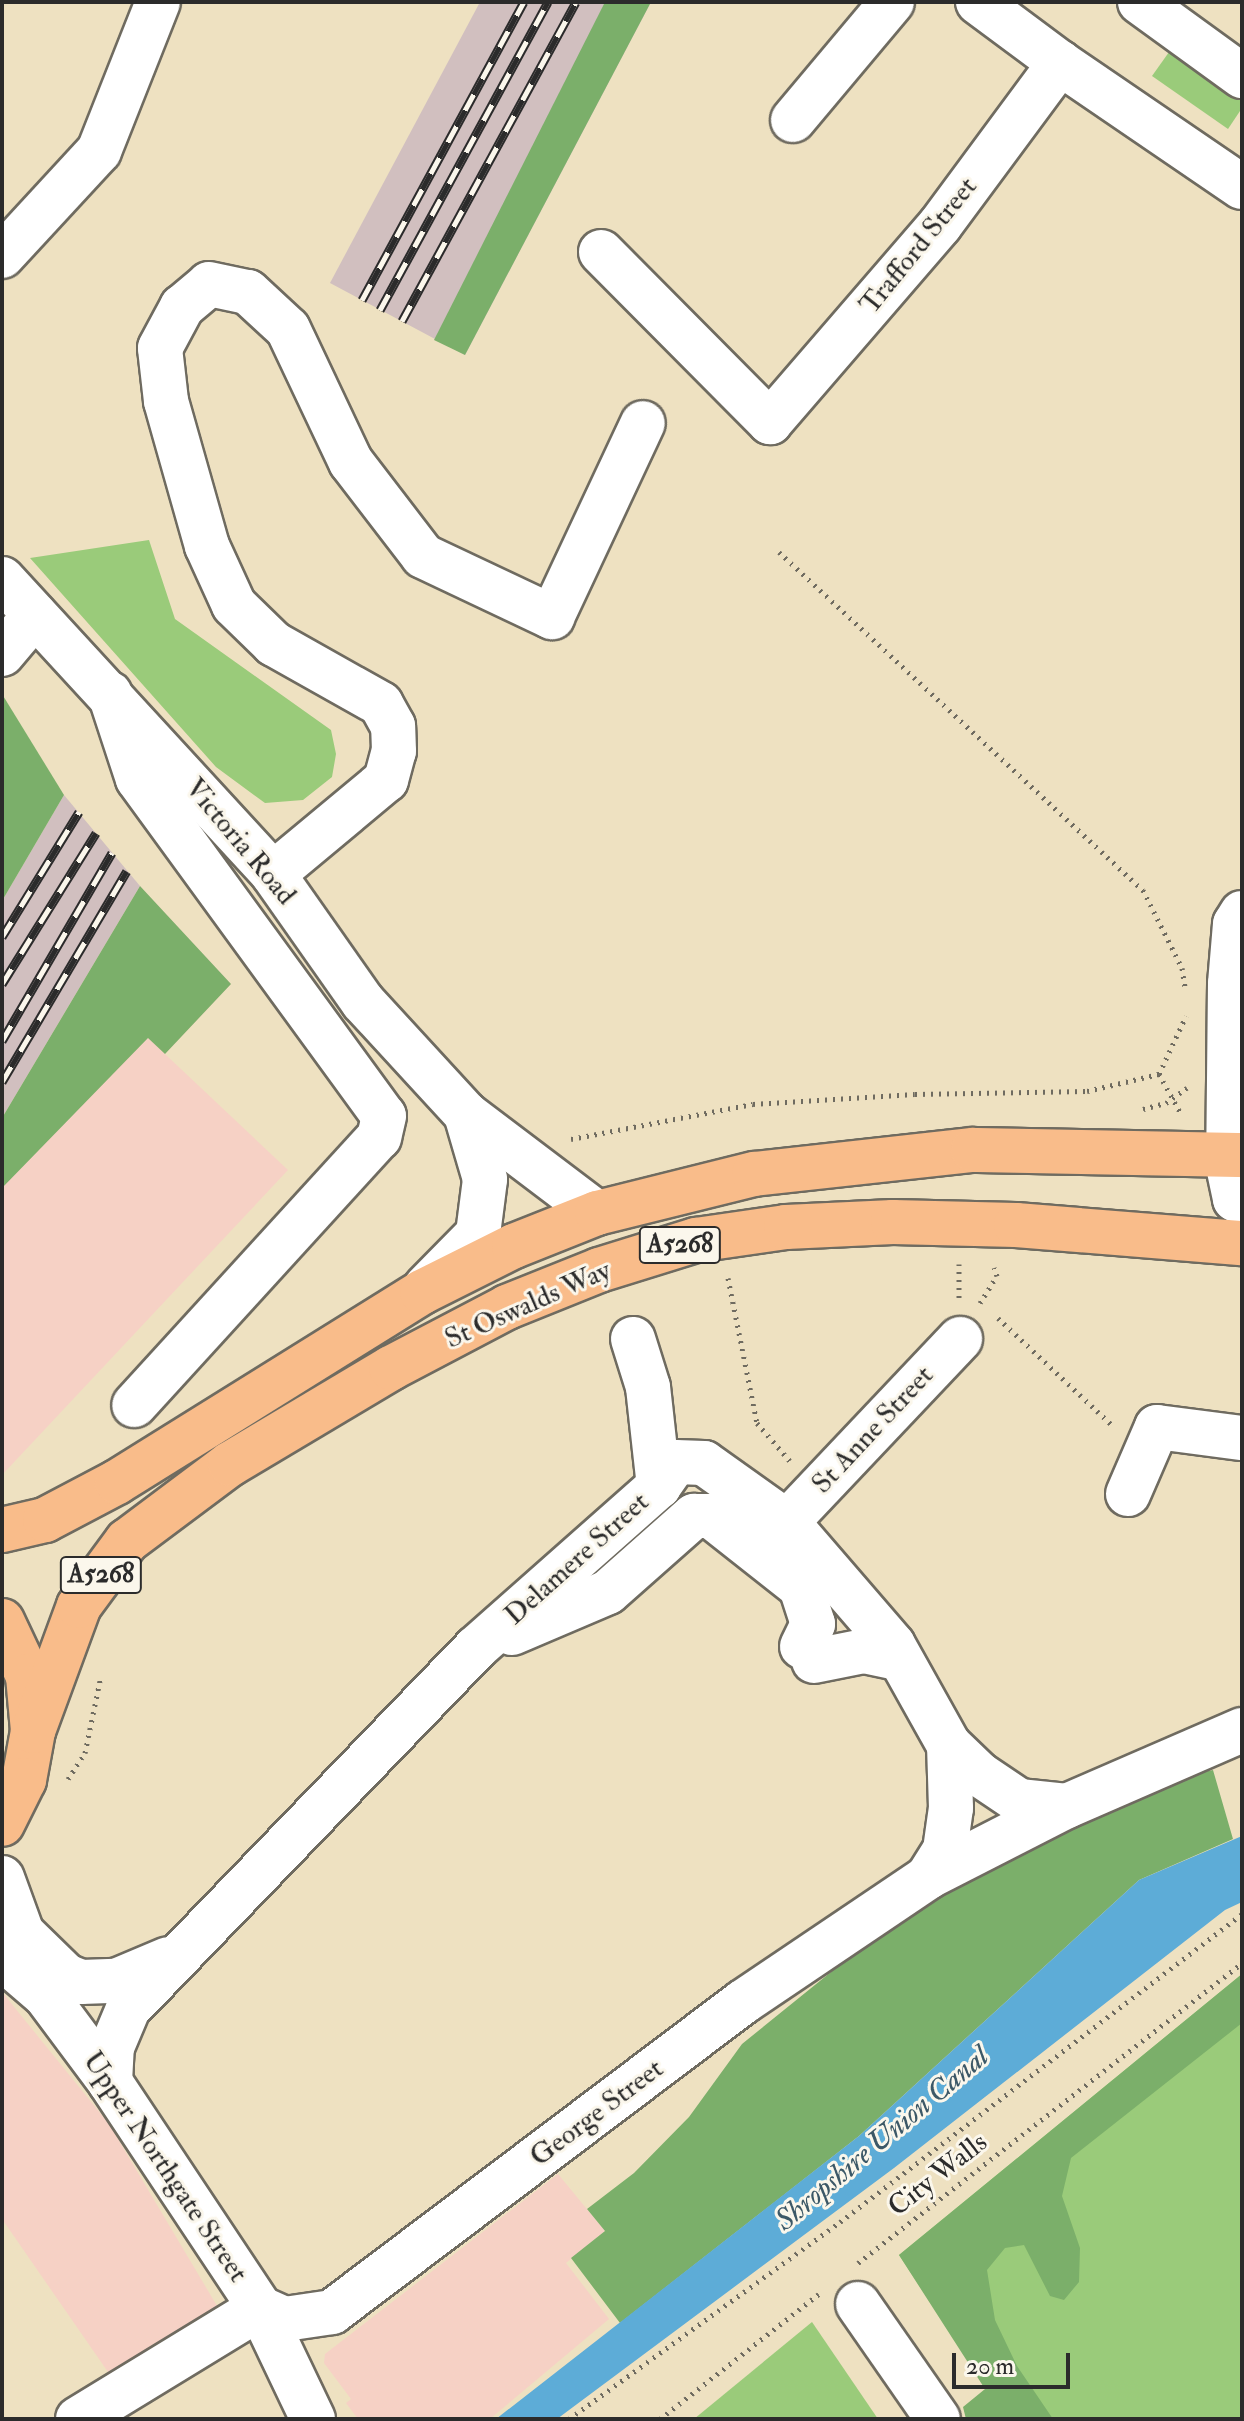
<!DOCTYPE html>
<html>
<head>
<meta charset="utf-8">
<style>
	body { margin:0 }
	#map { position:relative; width:1244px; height:2421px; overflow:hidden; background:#eee1c1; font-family:"IM FELL Double Pica",serif }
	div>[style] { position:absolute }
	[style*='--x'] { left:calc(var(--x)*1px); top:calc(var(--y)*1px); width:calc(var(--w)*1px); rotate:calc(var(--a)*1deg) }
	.built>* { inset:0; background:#f6d1c5 }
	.industrial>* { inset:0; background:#d1bfbf }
	.green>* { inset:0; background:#9acb7a }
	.forest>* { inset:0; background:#7baf6a }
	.water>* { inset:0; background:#5dacd7 }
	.path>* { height:5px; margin-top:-2.5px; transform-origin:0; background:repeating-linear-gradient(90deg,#6f6b60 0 2px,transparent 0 8px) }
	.roads { filter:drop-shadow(2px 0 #6f6b60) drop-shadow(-2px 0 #6f6b60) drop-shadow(0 2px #6f6b60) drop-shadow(0 -2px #6f6b60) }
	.minor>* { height:44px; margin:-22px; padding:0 22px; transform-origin:22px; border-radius:22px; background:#fff }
	.highway>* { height:44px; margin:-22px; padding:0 22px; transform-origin:22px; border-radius:22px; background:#f9bc8a }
	.rail>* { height:9px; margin-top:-4.5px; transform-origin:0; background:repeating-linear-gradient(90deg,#fbf7ec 0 18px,#2b2b2b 0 36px); box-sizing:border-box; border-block:2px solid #2b2b2b }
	span { translate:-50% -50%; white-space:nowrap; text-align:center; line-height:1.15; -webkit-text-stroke:6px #fbf7ec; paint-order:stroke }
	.shield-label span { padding:2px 6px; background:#fbf7ec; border:2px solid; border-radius:6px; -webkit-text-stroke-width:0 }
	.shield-label { font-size:26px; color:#2b2b2b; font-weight:700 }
	.street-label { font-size:28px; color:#2b2b2b }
	.water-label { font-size:30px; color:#3c5867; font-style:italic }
	.frame { position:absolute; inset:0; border:4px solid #2b2b2b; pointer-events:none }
	.scale { position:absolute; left:952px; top:2353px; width:118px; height:36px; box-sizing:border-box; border:4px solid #2b2b2b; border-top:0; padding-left:10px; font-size:24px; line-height:28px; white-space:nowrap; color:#2b2b2b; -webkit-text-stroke:6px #fbf7ec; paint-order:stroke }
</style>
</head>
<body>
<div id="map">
	<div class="built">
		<i style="clip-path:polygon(140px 886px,231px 984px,165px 1054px,288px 1170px,2px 1475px,2px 1118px)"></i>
		<i style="clip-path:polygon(2px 1992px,109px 2124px,223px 2316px,108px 2372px,2px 2219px)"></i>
		<i style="clip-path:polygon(558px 2174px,605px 2231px,566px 2263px,609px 2319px,490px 2419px,358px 2419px,346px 2403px,351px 2399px,324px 2363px,325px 2354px)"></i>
	</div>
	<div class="industrial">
		<i style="clip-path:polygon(480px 2px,651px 2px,465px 355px,330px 283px)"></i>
		<i style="clip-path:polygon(64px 795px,140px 886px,2px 1118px,2px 901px)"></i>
	</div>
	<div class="green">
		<i style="clip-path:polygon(1179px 38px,1242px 81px,1242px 108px,1228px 129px,1152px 76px)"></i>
		<i style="clip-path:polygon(149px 540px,175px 619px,331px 730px,336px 754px,332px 777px,303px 800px,265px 803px,216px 767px,30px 558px)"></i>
		<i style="clip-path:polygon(1242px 1974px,1242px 2419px,1008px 2419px,899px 2255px)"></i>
		<i style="clip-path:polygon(812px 2322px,878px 2419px,694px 2419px)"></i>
	</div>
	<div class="forest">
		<i style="clip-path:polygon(605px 2px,651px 2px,465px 355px,434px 340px)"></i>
		<i style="clip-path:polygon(2px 694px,64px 795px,2px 901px)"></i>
		<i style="clip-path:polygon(140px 886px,231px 984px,165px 1054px,148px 1038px,2px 1188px,2px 1118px)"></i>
		<i style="clip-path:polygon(1213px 1770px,1233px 1839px,1139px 1880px,859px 2136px,620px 2323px,571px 2258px,605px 2231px,587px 2209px,634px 2173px,689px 2117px,742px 2044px,909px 1909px,1155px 1782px)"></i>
		<i style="clip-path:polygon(1242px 1974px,1242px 2023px,1071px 2158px,1062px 2196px,1080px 2248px,1079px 2282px,1064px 2300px,1050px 2296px,1024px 2245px,1005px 2248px,987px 2270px,995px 2320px,1017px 2366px,1053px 2419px,966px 2419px,963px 2407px,985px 2389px,899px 2255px)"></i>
	</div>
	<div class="water">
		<i style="clip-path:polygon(1242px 1836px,1242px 1902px,1225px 1910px,894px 2168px,557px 2419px,496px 2419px,859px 2136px,1139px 1880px)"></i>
	</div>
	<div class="path">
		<i style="--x:779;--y:552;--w:497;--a:42.9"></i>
		<i style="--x:1143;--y:890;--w:87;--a:63.4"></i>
		<i style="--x:1182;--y:968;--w:19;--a:81"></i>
		<i style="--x:1159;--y:1074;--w:43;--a:61.1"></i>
		<i style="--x:1143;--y:1109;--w:24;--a:-15"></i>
		<i style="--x:1166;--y:1103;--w:26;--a:-36"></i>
		<i style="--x:571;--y:1139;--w:185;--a:-10.9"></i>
		<i style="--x:753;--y:1104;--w:162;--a:-3.5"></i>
		<i style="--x:915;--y:1094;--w:172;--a:-1"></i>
		<i style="--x:1087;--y:1091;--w:74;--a:-13.3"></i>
		<i style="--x:1159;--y:1074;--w:64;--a:-65"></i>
		<i style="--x:959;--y:1264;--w:34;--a:90"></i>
		<i style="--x:728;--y:1278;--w:148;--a:78.7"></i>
		<i style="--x:757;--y:1423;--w:50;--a:49"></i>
		<i style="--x:980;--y:1303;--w:32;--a:-58"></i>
		<i style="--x:997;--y:1276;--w:9;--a:-108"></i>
		<i style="--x:998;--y:1318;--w:158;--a:43.2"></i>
		<i style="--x:68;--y:1779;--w:31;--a:-57"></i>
		<i style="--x:85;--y:1753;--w:79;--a:-78.3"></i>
		<i style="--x:858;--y:2263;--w:487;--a:-38"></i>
		<i style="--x:569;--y:2419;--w:335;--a:-36"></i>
		<i style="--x:840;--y:2222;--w:506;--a:-37.46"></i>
		<i style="--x:660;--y:2419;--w:202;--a:-38.2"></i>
	</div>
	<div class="roads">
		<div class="minor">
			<i style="--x:978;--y:2;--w:102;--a:36.6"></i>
			<i style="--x:1140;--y:2;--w:126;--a:36"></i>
			<i style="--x:793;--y:120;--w:154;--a:-50"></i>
			<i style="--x:601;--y:252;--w:240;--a:45.2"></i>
			<i style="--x:770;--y:422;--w:260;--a:-49.2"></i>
			<i style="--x:940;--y:225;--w:202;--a:-53.5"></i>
			<i style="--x:1060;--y:63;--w:220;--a:34.3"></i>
			<i style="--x:2;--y:256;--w:143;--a:-47.3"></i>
			<i style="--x:99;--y:151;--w:160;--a:-68.4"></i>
			<i style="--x:2;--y:579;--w:401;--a:47.4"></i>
			<i style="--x:273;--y:874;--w:156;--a:54.9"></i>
			<i style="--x:363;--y:1002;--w:152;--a:47.4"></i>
			<i style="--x:466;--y:1114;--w:164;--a:37.1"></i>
			<i style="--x:2;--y:654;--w:51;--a:-49.8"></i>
			<i style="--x:110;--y:694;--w:89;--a:71.8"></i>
			<i style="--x:138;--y:779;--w:417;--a:53.9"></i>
			<i style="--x:384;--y:1116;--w:22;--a:103"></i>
			<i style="--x:379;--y:1137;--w:363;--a:132.4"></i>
			<i style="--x:273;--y:874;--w:147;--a:-39.8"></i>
			<i style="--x:386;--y:780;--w:30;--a:-75"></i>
			<i style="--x:394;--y:751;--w:25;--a:-92"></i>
			<i style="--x:393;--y:726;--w:25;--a:-119"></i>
			<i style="--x:381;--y:704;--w:123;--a:-150.7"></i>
			<i style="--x:274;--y:644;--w:56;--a:-135.7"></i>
			<i style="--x:234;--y:605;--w:65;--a:-114.6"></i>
			<i style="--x:207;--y:546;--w:151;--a:-105.8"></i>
			<i style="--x:166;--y:401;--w:53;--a:-96.5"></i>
			<i style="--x:160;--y:348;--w:47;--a:-61.8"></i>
			<i style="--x:182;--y:307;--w:35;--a:-40"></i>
			<i style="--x:209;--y:284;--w:40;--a:12"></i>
			<i style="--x:248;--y:292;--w:54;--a:42.8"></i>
			<i style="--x:288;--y:329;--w:147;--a:64.7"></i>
			<i style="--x:351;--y:462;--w:118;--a:52.5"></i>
			<i style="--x:423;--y:556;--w:143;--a:25.3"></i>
			<i style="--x:552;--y:617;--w:214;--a:-64.9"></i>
			<i style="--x:1242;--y:913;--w:13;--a:122"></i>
			<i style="--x:1235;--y:924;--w:60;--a:94.8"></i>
			<i style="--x:1230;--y:984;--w:182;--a:90.6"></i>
			<i style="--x:1228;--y:1166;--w:34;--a:78"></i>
			<i style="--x:1235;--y:1199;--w:7;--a:16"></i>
			<i style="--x:426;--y:1287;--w:74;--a:-45.5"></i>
			<i style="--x:478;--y:1234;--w:55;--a:-82.7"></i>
			<i style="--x:485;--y:1179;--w:68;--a:-106.3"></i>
			<i style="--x:633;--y:1339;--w:50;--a:72.6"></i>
			<i style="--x:648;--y:1387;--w:100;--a:83.7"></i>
			<i style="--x:1128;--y:1494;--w:73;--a:-66.6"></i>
			<i style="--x:1157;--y:1427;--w:86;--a:7.4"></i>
			<i style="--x:787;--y:1522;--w:252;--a:-46.6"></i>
			<i style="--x:512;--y:1633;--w:104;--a:-23.1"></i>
			<i style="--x:608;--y:1592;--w:115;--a:-41.5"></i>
			<i style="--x:694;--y:1516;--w:17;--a:0"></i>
			<i style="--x:711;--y:1516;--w:115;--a:38.3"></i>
			<i style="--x:801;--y:1587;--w:39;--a:72"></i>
			<i style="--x:813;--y:1624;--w:25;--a:116"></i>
			<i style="--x:814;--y:1661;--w:51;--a:-11.3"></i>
			<i style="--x:864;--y:1651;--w:35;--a:12"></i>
			<i style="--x:928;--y:1877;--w:32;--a:-58"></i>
			<i style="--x:945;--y:1850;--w:42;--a:-81.9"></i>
			<i style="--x:951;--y:1808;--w:63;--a:-91.8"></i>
			<i style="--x:2;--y:1878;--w:59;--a:70"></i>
			<i style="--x:22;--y:1933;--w:62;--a:44.3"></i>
			<i style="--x:66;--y:1976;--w:16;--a:22"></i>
			<i style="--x:81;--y:1982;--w:35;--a:-2"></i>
			<i style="--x:116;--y:1981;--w:56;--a:-22.9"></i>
			<i style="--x:2;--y:1958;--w:58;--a:40.8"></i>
			<i style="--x:46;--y:1996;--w:107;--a:53.3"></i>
			<i style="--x:110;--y:2082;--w:271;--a:56.4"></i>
			<i style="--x:260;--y:2308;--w:123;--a:64.5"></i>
			<i style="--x:110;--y:2082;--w:35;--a:-87"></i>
			<i style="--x:112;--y:2047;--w:41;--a:-67.2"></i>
			<i style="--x:128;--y:2009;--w:501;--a:-46.05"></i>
			<i style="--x:476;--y:1648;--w:244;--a:-41.5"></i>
			<i style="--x:659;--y:1486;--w:29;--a:-55"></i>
			<i style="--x:676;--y:1462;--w:28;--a:2"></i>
			<i style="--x:704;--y:1463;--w:102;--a:35.4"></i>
			<i style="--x:787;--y:1522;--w:162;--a:49.2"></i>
			<i style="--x:893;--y:1645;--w:115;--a:60.8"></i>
			<i style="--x:949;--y:1745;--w:42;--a:44"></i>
			<i style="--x:979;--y:1774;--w:48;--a:34"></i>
			<i style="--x:1019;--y:1801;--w:48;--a:5.9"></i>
			<i style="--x:858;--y:2304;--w:140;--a:55.2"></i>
			<i style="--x:260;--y:2308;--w:27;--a:24"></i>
			<i style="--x:285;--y:2319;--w:48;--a:-8.5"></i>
			<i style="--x:332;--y:2312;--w:515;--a:-37.03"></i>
			<i style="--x:743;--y:2002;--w:223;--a:-34"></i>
			<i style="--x:928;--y:1877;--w:156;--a:-27.1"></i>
			<i style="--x:1067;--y:1806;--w:191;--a:-23.5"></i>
			<i style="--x:78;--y:2419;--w:213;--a:-31.4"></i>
		</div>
		<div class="highway">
			<i style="--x:2;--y:1530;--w:44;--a:-13.1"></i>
			<i style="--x:45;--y:1520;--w:81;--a:-27.8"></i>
			<i style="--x:117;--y:1482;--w:359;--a:-31.9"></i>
			<i style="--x:422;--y:1292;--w:103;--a:-26.6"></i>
			<i style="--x:514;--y:1246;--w:89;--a:-21.7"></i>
			<i style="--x:597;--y:1213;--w:162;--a:-14"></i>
			<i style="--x:754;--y:1174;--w:220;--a:-6.3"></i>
			<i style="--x:973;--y:1150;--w:269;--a:1.1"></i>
			<i style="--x:2;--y:1621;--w:61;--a:64.7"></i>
			<i style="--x:28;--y:1676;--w:55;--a:84.8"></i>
			<i style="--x:33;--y:1731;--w:50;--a:100.4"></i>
			<i style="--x:24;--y:1780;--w:49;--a:116.6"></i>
			<i style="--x:33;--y:1731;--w:133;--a:-69.8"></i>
			<i style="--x:79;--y:1606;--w:81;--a:-53.6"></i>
			<i style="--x:127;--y:1541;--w:129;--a:-36.8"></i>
			<i style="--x:230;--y:1464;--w:187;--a:-30.8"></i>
			<i style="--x:391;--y:1368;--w:131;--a:-27.7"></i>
			<i style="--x:507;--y:1307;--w:99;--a:-21.9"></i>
			<i style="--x:599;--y:1270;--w:102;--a:-17.2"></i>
			<i style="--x:696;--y:1240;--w:91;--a:-8.2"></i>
			<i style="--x:786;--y:1227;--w:107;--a:-2.7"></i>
			<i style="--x:893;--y:1222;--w:123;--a:1.4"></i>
			<i style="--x:1016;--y:1225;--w:227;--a:4.6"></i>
		</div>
	</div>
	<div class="rail">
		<i style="--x:362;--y:300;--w:339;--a:-61.5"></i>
		<i style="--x:380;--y:310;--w:351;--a:-61.4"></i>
		<i style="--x:402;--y:321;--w:363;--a:-61.4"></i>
		<i style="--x:2;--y:937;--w:147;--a:-58.4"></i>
		<i style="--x:2;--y:984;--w:178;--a:-58.1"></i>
		<i style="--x:2;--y:1041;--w:218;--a:-59.7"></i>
		<i style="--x:2;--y:1082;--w:245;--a:-59.4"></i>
	</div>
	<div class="shield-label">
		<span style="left:680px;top:1245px">A5268</span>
		<span style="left:101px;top:1575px">A5268</span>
	</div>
	<div class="street-label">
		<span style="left:919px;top:246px;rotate:-51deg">Trafford Street</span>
		<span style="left:240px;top:842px;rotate:50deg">Victoria Road</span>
		<span style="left:528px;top:1305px;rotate:-24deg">St Oswalds Way</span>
		<span style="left:873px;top:1430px;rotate:-47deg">St Anne Street</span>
		<span style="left:577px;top:1559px;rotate:-42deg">Delamere Street</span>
		<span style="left:597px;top:2113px;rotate:-37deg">George Street</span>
		<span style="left:165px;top:2167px;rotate:56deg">Upper Northgate Street</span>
		<span style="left:938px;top:2175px;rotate:-38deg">City Walls</span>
	</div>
	<div class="water-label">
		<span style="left:882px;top:2139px;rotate:-40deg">Shropshire Union Canal</span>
	</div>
	<div class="frame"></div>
	<div class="scale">20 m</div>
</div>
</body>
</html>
